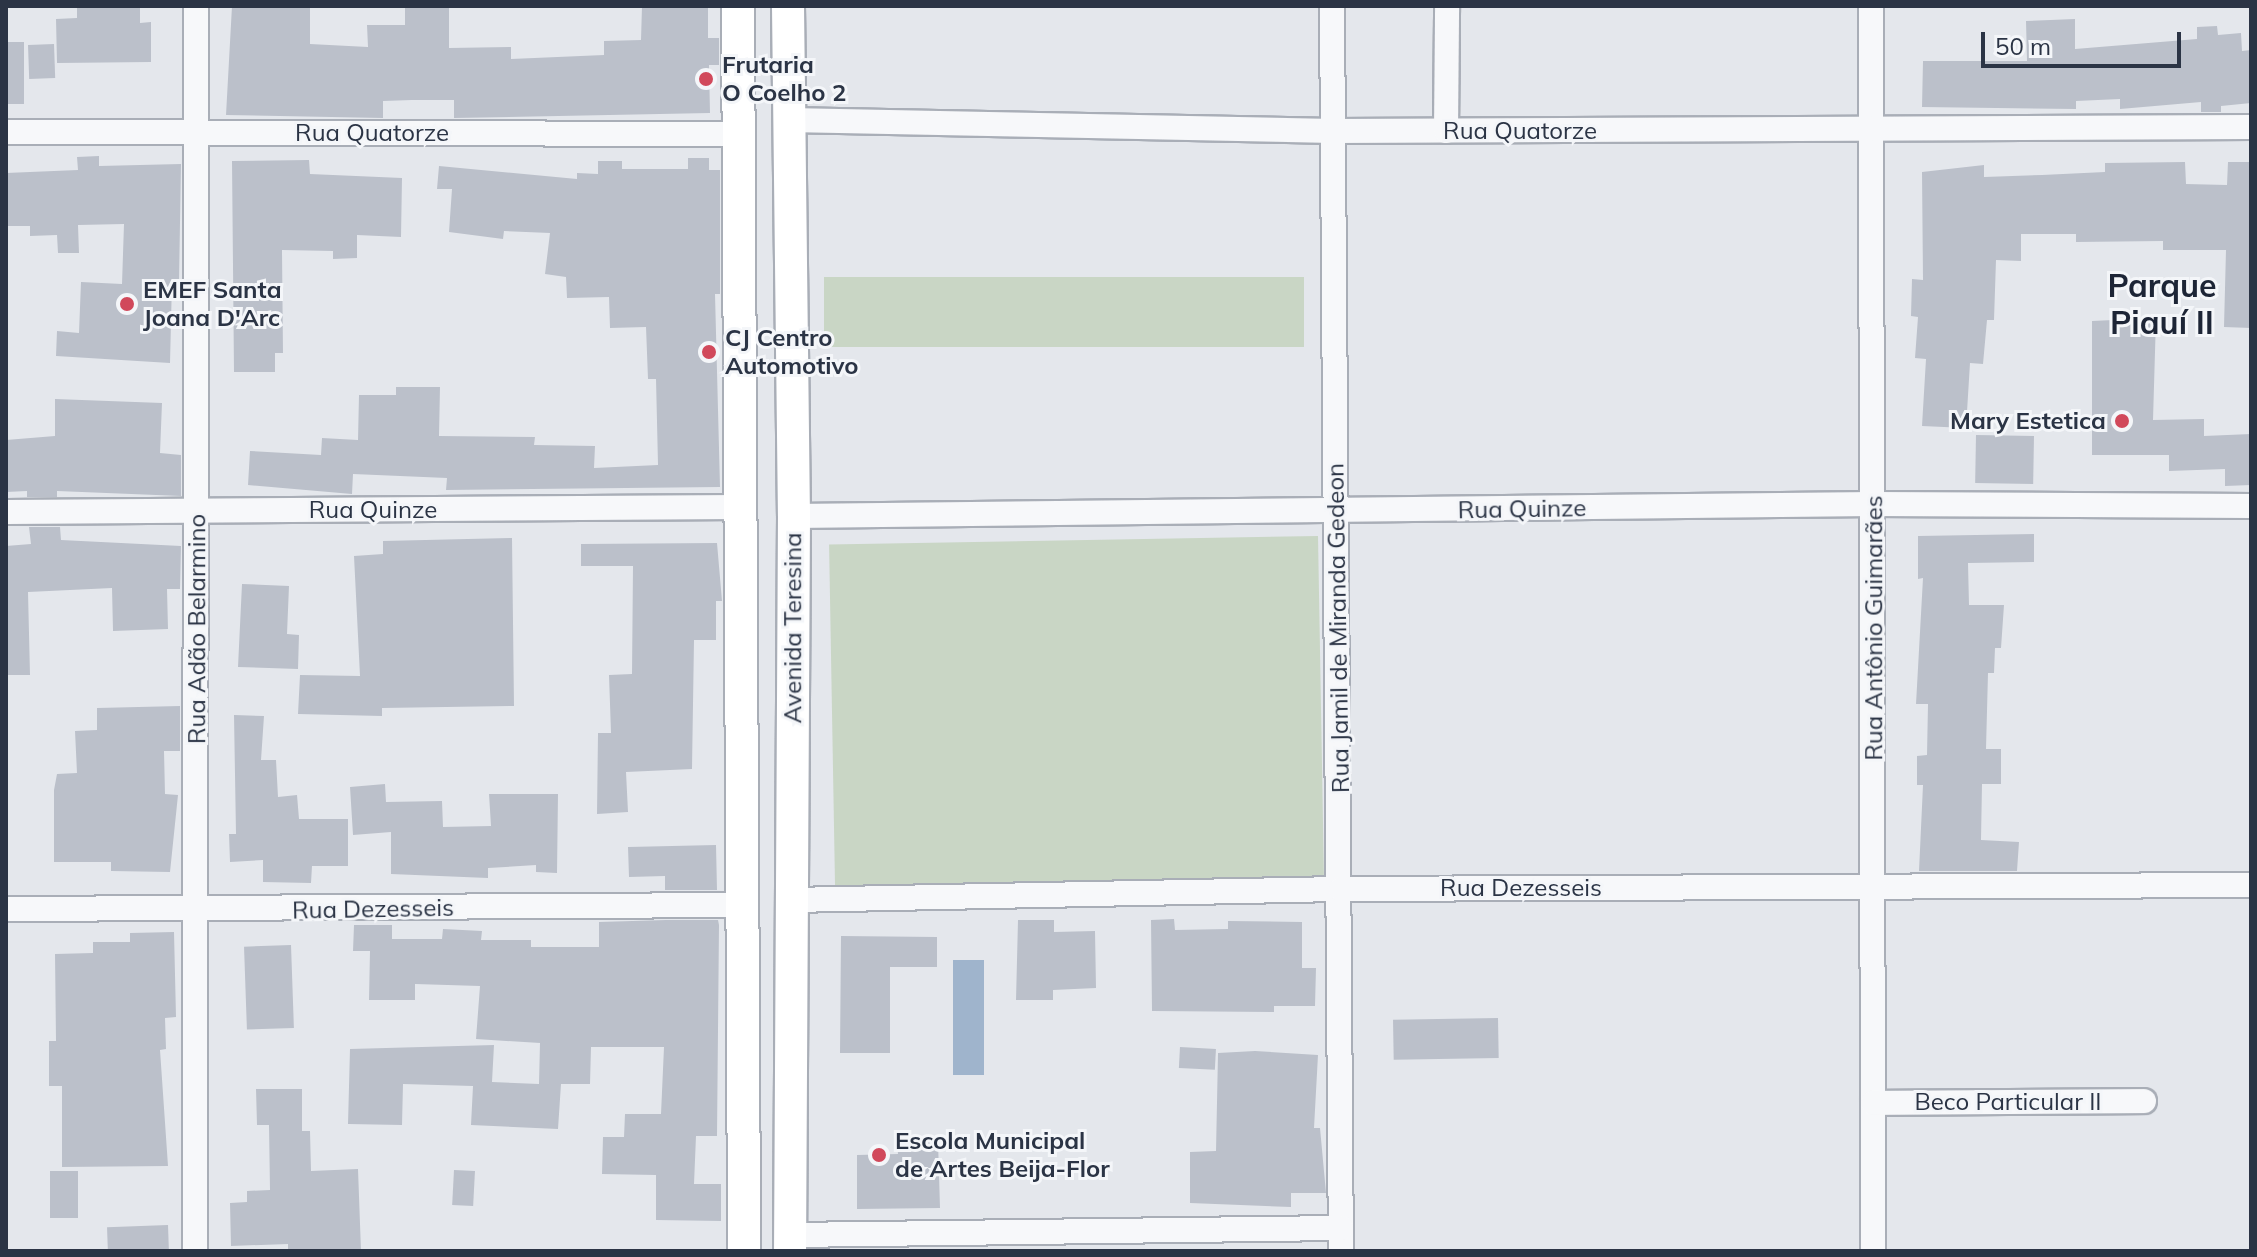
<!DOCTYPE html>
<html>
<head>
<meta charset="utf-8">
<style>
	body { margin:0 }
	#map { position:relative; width:2257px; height:1257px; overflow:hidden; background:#e4e7ec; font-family:Mulish,sans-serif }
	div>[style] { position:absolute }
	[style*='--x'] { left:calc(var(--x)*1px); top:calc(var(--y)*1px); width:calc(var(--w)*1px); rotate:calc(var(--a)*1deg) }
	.green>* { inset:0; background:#c9d6c5; transform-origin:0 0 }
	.water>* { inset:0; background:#9fb4cc; transform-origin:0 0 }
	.building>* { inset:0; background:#bbc0ca; transform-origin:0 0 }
	.roads { filter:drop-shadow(2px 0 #a9aeb7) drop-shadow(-2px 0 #a9aeb7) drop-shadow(0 2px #a9aeb7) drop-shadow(0 -2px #a9aeb7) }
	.street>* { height:24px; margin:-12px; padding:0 12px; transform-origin:12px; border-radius:12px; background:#f7f8fa }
	.secondary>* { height:32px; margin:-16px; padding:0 16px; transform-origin:16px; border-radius:16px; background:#fff }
	.dots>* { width:22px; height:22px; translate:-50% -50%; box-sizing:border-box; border:4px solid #f4f6f9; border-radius:50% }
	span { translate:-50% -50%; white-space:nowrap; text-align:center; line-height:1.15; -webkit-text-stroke:6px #f4f6f9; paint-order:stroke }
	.poi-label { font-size:24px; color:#2b3445; font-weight:700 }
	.left { translate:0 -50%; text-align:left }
	.right { translate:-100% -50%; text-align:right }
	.street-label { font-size:24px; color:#2b3445 }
	.district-label { font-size:32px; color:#1d2536; font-weight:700 }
	.frame { position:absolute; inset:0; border:8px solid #2b3445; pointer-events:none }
	.scale { position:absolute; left:1981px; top:32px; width:200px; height:36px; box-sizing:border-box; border:4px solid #2b3445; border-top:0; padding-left:10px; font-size:24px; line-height:28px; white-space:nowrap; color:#2b3445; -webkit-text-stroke:6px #f4f6f9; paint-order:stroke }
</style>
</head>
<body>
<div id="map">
	<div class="green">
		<i style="left:1304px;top:277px;width:70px;height:480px;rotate:90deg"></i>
		<i style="left:1318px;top:536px;width:344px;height:489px;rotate:89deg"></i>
	</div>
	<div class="water">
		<i style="left:984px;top:960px;width:115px;height:31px;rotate:90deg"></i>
	</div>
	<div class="building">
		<i style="clip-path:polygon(77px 6px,140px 6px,140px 23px,151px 22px,151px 62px,57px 63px,56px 19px,77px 18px)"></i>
		<i style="clip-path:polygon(232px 6px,310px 6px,310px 44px,368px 47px,367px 25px,405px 25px,405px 7px,449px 7px,449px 48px,511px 47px,511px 59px,604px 55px,604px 41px,641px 40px,642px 6px,708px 6px,708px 38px,719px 38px,719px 65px,709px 65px,710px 113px,454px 118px,454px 100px,412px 100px,383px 101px,383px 118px,226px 115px)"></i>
		<i style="clip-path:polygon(2075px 19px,2075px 49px,2197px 39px,2197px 27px,2217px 26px,2218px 35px,2241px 33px,2242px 51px,2251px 50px,2251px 103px,2221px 106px,2221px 112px,2201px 112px,2201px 102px,2120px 109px,2120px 99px,2076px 101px,2076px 109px,1922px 107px,1923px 61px,2027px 61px,2026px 21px)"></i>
		<i style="left:6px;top:42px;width:18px;height:62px"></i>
		<i style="left:54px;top:44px;width:34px;height:26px;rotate:88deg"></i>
		<i style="clip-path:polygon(99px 156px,99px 166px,181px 164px,179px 282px,172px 281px,170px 363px,56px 356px,57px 331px,79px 333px,81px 282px,122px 284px,124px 224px,78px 225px,79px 253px,58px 253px,57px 235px,30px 236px,30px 226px,6px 226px,6px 173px,78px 170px,77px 157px)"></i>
		<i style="clip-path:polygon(688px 158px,709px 158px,709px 170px,720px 170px,720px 294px,715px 294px,720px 487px,446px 490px,447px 478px,353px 474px,352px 494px,248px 485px,250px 451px,321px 455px,322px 438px,358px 440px,359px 395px,396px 395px,396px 387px,440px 387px,439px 436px,535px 437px,534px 445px,595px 446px,594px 468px,658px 465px,656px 379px,648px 379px,646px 327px,610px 328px,609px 297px,567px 298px,566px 277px,545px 274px,550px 233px,504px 231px,503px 239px,449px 232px,452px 189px,437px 189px,439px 166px,577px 179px,577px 173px,598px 174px,598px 161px,622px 161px,622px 169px,688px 169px)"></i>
		<i style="clip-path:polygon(309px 160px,310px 174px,402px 178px,401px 237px,357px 235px,357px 258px,333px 259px,333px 251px,282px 250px,283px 353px,275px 353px,275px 372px,234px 372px,232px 161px)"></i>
		<i style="clip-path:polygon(2185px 162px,2186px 184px,2227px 185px,2228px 162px,2251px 162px,2251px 328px,2224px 327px,2226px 250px,2163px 250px,2163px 241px,2076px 242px,2076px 234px,2021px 234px,2021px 261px,1996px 260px,1994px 320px,1987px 320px,1983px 364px,1970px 363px,1966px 428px,1922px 426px,1926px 359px,1915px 358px,1918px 317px,1911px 316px,1912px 279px,1923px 280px,1922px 172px,1984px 165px,1984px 177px,2042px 175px,2105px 172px,2105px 163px)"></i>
		<i style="clip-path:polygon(2156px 318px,2153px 420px,2204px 419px,2204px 436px,2251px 434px,2251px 485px,2225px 486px,2225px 469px,2169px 471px,2169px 455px,2092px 455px,2092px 321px)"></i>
		<i style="clip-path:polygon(55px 399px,162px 403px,160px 453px,181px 455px,181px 496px,57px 491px,57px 497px,27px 497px,27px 491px,6px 492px,6px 440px,55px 436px)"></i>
		<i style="left:1976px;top:435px;width:58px;height:48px;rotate:1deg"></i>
		<i style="clip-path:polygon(29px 527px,60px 527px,61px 540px,181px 546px,180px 589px,167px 589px,168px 629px,113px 631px,112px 588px,28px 592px,30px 675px,7px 675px,6px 546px,31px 544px)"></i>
		<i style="clip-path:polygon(2034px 534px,2034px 562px,1968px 563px,1969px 605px,2004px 605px,2001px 648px,1995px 648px,1994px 673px,1988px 673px,1986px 749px,2001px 749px,2001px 784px,1982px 784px,1981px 840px,2019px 842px,2017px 871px,1919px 871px,1923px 785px,1917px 785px,1917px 756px,1927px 755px,1928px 704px,1916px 704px,1923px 578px,1918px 579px,1918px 536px)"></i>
		<i style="clip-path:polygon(512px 538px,514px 706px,382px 708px,382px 716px,298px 714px,300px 675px,360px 676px,354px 556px,383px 554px,383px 541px)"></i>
		<i style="clip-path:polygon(717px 543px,722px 601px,716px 601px,716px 640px,694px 640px,692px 769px,626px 772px,628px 812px,597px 814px,598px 733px,611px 733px,609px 675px,632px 674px,633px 566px,581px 566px,581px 544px)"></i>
		<i style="clip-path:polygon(242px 584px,289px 586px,287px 634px,299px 635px,298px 669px,238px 667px)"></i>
		<i style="clip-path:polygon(180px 706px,180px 751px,164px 751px,165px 794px,178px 795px,170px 872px,111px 871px,111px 862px,54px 862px,54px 790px,57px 774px,77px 773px,75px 731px,97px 730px,97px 708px)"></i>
		<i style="clip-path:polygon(234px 715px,264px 716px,261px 760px,276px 760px,278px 797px,297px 795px,299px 819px,348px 819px,348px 866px,312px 866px,311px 883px,263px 882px,263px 860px,230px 862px,229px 834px,236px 834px)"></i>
		<i style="clip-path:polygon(385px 784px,386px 802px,442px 801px,443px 827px,491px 826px,489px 794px,558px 794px,557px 873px,536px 872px,536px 865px,488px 868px,488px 878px,391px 874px,391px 832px,353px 835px,350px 787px)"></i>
		<i style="clip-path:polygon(716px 845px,717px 890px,665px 890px,665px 876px,629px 877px,628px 847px)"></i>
		<i style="clip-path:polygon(1174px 919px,1175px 930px,1228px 929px,1228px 921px,1302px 922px,1302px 968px,1316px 968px,1315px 1006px,1274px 1006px,1274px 1012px,1152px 1011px,1151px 920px)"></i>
		<i style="clip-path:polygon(666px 920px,718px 920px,719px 925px,717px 1136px,696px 1136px,694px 1184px,721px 1184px,721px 1221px,656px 1220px,656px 1175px,602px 1174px,603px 1137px,624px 1137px,625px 1114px,661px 1114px,664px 1047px,591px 1047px,590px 1084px,561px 1084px,558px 1129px,471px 1125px,473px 1086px,403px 1084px,402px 1125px,348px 1124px,350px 1049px,494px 1045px,492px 1082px,539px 1084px,540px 1043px,476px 1039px,480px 986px,415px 984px,415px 1000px,369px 1000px,370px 951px,353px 951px,354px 925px,392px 925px,392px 939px,442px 939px,443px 929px,482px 931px,481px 940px,531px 940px,531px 947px,599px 947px,599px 922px)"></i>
		<i style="clip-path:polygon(1018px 920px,1054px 920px,1054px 932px,1095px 931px,1096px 988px,1053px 990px,1053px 1000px,1016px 1000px)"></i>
		<i style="clip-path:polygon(174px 932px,176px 1017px,165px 1018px,166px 1049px,160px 1050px,168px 1166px,62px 1167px,62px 1086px,49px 1086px,49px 1041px,56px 1041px,55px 954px,93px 953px,93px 942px,130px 942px,130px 933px)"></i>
		<i style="clip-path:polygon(841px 936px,937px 937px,937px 967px,890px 967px,890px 1053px,840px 1053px)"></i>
		<i style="left:291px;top:945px;width:83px;height:47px;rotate:88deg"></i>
		<i style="left:1498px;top:1018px;width:40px;height:105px;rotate:89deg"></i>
		<i style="left:1180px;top:1047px;width:36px;height:21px;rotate:3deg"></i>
		<i style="clip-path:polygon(1255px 1051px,1318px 1055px,1314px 1128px,1320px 1128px,1326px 1193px,1291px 1193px,1291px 1207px,1190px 1203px,1190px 1152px,1216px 1151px,1218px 1053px)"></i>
		<i style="clip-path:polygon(256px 1089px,302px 1089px,302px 1131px,310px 1131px,311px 1171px,358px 1169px,361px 1251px,288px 1251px,288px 1244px,231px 1246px,230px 1203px,247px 1202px,247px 1191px,270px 1190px,269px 1125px,257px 1125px)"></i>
		<i style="clip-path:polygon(938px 1141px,940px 1208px,857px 1209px,857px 1155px,898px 1154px,897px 1142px)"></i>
		<i style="left:454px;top:1170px;width:21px;height:35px;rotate:3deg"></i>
		<i style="left:50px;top:1171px;width:28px;height:47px"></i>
		<i style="left:168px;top:1225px;width:26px;height:61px;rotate:88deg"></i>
	</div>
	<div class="roads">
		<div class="street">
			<i style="--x:1332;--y:6;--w:1245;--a:89.59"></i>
			<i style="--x:1871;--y:6;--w:1245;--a:89.91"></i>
			<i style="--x:789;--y:120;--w:545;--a:1.16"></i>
			<i style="--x:1334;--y:131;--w:917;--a:-0.25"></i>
			<i style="--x:1446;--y:131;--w:125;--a:-89.5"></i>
			<i style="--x:6;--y:132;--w:732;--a:0.16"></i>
			<i style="--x:6;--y:512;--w:733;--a:-0.39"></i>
			<i style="--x:794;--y:516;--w:1080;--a:-0.64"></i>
			<i style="--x:1874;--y:504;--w:377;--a:0.3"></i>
			<i style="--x:791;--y:900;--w:550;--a:-1.15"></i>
			<i style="--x:1341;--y:889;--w:910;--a:-0.25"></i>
			<i style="--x:6;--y:909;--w:735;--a:-0.31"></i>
			<i style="--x:1873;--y:1103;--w:271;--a:-0.4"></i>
			<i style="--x:790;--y:1235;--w:551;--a:-0.73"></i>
			<i style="--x:195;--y:1251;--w:1245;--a:-89.95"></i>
		</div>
		<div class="secondary">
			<i style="--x:738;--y:6;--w:1245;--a:89.72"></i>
			<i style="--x:788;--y:6;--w:510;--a:89.33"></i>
			<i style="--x:794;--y:516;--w:735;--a:90.31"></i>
		</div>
	</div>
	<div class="dots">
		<i style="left:706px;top:79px;background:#d1495b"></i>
		<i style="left:127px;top:304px;background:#d1495b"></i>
		<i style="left:709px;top:352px;background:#d1495b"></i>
		<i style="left:2122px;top:421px;background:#d1495b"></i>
		<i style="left:879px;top:1155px;background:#d1495b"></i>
	</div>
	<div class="poi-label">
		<span class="left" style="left:722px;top:79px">Frutaria<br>O Coelho 2</span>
		<span class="left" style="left:143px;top:304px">EMEF Santa<br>Joana D'Arc</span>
		<span class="left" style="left:725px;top:352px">CJ Centro<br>Automotivo</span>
		<span class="right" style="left:2106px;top:421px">Mary Estetica</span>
		<span class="left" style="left:895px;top:1155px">Escola Municipal<br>de Artes Beija-Flor</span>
	</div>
	<div class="street-label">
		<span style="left:1520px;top:131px">Rua Quatorze</span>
		<span style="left:372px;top:133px">Rua Quatorze</span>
		<span style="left:1522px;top:509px;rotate:-1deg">Rua Quinze</span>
		<span style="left:373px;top:510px">Rua Quinze</span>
		<span style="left:793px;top:628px;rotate:-90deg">Avenida Teresina</span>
		<span style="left:1338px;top:628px;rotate:-91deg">Rua Jamil de Miranda Gedeon</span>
		<span style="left:1874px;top:628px;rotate:-90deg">Rua Antônio Guimarães</span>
		<span style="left:197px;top:629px;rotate:-90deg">Rua Adão Belarmino</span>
		<span style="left:1521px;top:888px">Rua Dezesseis</span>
		<span style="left:373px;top:909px;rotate:-1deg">Rua Dezesseis</span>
		<span style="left:2008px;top:1102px">Beco Particular II</span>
	</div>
	<div class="district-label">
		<span style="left:2162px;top:304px">Parque<br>Piauí II</span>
	</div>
	<div class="frame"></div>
	<div class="scale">50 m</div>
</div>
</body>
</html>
